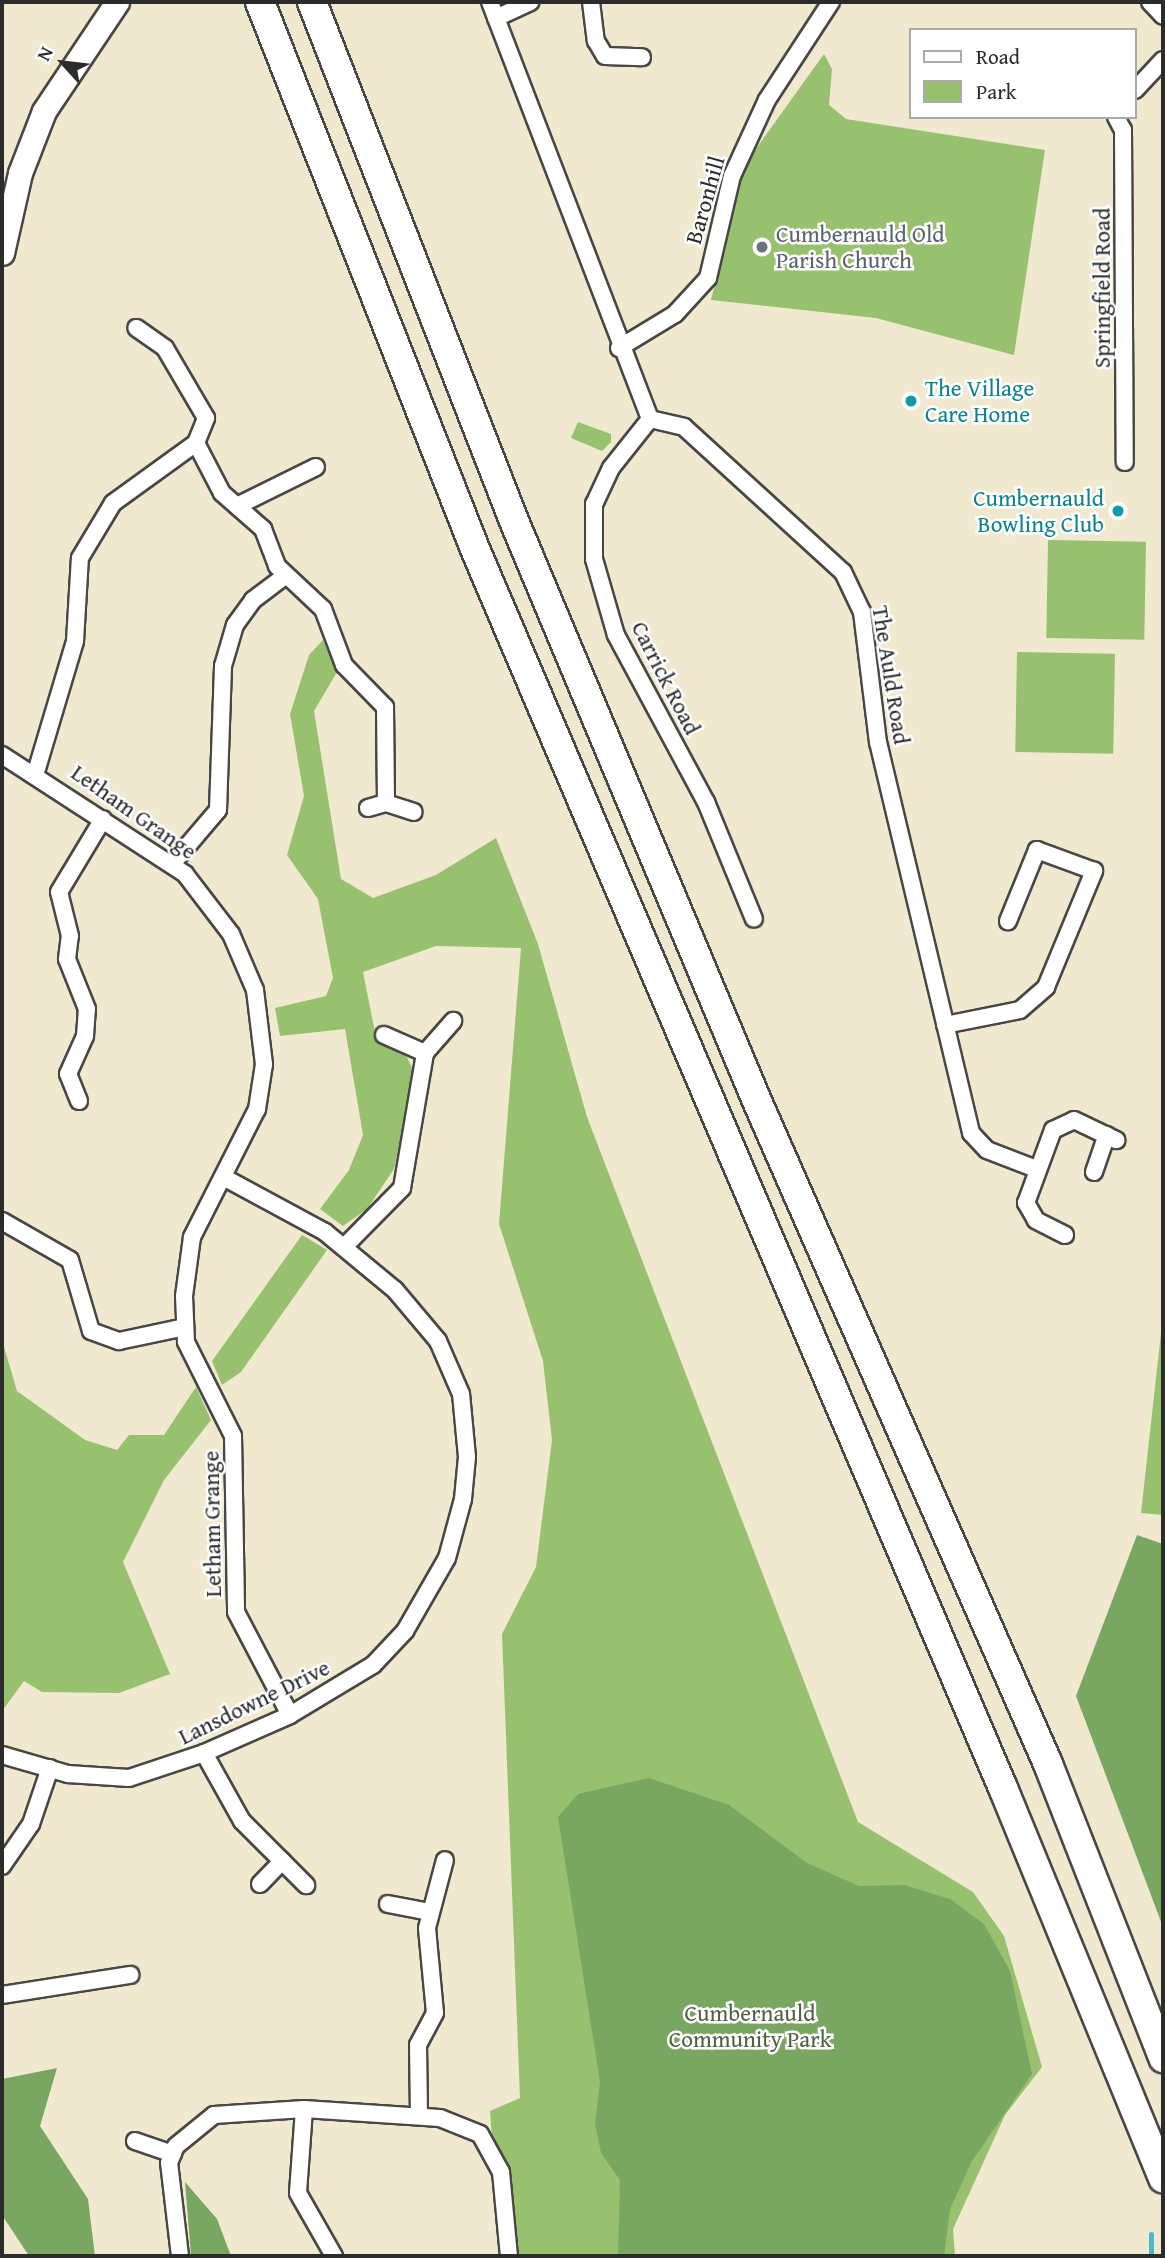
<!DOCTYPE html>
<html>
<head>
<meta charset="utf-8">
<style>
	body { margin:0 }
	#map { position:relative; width:1165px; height:2258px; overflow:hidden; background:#f0e8cf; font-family:"Gentium Book Plus",serif }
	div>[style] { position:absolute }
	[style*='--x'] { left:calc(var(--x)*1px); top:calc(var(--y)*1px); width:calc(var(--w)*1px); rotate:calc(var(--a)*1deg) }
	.green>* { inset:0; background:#97c16f; transform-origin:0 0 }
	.forest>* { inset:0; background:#79a762 }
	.stream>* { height:5px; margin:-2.5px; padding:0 2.5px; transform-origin:2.5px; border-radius:2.5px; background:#4fb7cd }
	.roads { filter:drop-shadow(2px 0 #494744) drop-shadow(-2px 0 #494744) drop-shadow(0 2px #494744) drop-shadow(0 -2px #494744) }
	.street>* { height:16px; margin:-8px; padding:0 8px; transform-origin:8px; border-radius:8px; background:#fff }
	.secondary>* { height:23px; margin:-11.5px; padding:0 11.5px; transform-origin:11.5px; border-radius:11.5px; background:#fff }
	.highway>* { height:28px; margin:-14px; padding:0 14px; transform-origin:14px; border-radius:14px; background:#fff }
	.dots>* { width:19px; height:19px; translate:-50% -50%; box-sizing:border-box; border:4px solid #fff; border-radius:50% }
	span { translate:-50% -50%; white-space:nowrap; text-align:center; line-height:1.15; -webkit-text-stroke:5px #fff; paint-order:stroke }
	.street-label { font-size:23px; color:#2b2b2b }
	.worship-label { font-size:23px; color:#5b616d }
	.left { translate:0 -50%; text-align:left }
	.culture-label { font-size:23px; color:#0d838f }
	.right { translate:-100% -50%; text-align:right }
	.park-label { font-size:23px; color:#516043 }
	.frame { position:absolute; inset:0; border:4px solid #2b2b2b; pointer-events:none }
	.legend { position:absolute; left:909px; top:28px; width:228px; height:91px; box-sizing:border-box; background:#fff; border:2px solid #aaa; margin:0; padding:9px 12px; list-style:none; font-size:21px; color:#2b2b2b }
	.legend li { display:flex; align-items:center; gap:14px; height:35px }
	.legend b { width:35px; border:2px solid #aaa }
	.north { position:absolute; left:28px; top:28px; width:70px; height:70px; -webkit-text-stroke:5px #fff; paint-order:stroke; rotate:297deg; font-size:19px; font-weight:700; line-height:28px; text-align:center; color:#2b2b2b }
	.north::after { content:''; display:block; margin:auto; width:24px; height:32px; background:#2b2b2b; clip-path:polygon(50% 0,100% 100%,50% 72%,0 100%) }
</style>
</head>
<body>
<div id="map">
	<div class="green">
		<i style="clip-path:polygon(824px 54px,832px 69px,829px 105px,846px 119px,1045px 150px,1014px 355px,876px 318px,711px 300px,745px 164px)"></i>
		<i style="clip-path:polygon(578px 422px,611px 434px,611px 442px,602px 451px,571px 438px)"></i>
		<i style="left:1048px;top:540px;width:98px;height:98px;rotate:1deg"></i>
		<i style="clip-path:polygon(323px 640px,337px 672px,314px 711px,341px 879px,373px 898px,436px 875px,496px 838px,538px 944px,587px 1117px,858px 1822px,973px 1892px,1004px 1936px,1042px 2067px,1005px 2115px,953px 2229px,955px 2256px,515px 2256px,508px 2165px,492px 2139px,490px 2111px,520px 2098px,502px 1634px,536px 1567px,552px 1440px,543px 1361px,499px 1224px,521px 948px,436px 946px,363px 972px,376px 1037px,407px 1057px,414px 1073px,394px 1169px,367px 1209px,343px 1226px,320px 1209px,349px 1170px,363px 1135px,345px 1029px,280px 1036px,275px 1008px,326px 996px,333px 978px,318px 899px,287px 855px,304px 796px,290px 714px,309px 655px)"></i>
		<i style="left:1017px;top:652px;width:98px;height:100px;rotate:1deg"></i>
		<i style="clip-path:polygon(302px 1235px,327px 1250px,241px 1372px,222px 1385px,212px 1361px)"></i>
		<i style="clip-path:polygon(1163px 1315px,1163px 1515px,1141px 1513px)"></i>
		<i style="clip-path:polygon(2px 1340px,17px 1391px,85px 1440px,117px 1450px,129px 1435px,164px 1435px,196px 1387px,211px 1420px,164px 1480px,123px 1562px,170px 1674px,119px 1693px,42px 1692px,24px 1681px,2px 1711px)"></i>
	</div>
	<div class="forest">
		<i style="clip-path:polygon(1137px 1535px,1163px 1544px,1163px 1927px,1076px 1696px)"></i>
		<i style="clip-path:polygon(649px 1778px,729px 1805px,807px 1863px,859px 1886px,904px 1885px,950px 1899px,984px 1924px,1010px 1971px,1032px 2074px,972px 2161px,950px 2209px,944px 2256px,618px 2256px,620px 2180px,601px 2153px,595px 2124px,600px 2082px,558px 1817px,578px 1794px)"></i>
		<i style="clip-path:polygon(57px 2068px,40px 2126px,88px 2199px,95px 2256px,29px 2256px,2px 2215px,2px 2079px)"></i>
		<i style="clip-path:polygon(185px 2182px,217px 2219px,231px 2256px,191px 2256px)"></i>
	</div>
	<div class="stream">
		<i style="--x:1151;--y:2256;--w:22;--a:-90"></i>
	</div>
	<div class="roads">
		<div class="street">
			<i style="--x:490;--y:2;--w:447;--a:69"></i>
			<i style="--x:650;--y:419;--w:35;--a:13"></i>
			<i style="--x:684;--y:427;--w:215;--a:42.4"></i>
			<i style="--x:843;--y:572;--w:44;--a:64.6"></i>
			<i style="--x:862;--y:612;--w:131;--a:83"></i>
			<i style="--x:878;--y:742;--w:402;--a:76.6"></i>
			<i style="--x:971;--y:1133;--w:23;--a:47"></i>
			<i style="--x:987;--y:1150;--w:50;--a:21"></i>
			<i style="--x:591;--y:2;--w:39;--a:83"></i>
			<i style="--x:596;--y:41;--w:17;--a:59"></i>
			<i style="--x:605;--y:56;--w:37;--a:2"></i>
			<i style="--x:1150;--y:2;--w:19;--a:47"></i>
			<i style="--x:496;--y:18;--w:38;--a:-25"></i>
			<i style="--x:1135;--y:90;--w:41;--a:-47"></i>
			<i style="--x:1116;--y:117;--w:15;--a:62"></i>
			<i style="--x:1123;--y:130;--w:332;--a:89.7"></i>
			<i style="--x:619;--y:348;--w:66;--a:-31.3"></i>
			<i style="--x:675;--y:314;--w:49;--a:-47.5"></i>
			<i style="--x:708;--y:278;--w:105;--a:-76.8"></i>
			<i style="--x:732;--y:176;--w:84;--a:-65.3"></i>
			<i style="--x:767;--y:100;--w:117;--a:-56.9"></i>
			<i style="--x:650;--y:419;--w:63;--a:128.5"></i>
			<i style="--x:611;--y:468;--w:40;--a:115"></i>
			<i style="--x:594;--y:504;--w:55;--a:90"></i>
			<i style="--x:594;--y:559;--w:79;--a:73.9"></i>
			<i style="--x:616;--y:635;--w:190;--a:61.7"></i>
			<i style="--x:706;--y:802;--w:126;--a:67.7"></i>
			<i style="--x:196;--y:443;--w:56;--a:62.5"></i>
			<i style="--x:222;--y:493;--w:55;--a:41.3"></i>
			<i style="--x:263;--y:529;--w:40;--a:69"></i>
			<i style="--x:277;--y:566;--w:63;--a:43.1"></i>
			<i style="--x:323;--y:609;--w:60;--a:69.4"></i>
			<i style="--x:344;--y:665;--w:59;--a:45.7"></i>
			<i style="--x:385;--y:707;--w:96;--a:89.4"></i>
			<i style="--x:237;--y:506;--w:88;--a:-26.3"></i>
			<i style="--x:2;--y:755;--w:218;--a:33"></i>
			<i style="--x:185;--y:874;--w:76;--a:52.5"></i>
			<i style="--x:231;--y:934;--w:61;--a:66.8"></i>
			<i style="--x:255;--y:990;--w:75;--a:83.1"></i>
			<i style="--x:264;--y:1064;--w:46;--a:98.8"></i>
			<i style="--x:257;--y:1109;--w:144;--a:116.9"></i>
			<i style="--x:192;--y:1237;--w:60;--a:97.7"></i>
			<i style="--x:184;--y:1296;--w:46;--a:87.5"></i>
			<i style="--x:186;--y:1342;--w:105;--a:63.4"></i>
			<i style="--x:233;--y:1436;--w:176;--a:89"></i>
			<i style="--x:236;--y:1612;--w:116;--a:62.3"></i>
			<i style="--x:36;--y:772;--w:137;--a:-73.4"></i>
			<i style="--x:75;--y:641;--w:83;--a:-86.6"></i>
			<i style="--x:80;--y:558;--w:64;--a:-59"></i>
			<i style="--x:113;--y:503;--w:102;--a:-35.9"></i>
			<i style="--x:196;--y:443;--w:27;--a:-68"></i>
			<i style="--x:206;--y:418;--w:81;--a:-120.4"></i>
			<i style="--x:165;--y:348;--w:35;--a:-145"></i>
			<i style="--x:368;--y:808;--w:19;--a:-16"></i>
			<i style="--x:386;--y:803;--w:29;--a:18"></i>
			<i style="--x:172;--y:864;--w:71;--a:-49.6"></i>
			<i style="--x:218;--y:810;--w:144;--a:-88"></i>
			<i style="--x:223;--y:666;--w:43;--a:-73.7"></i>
			<i style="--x:235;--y:625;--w:31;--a:-54"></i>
			<i style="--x:253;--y:600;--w:41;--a:-37.1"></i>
			<i style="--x:945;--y:1025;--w:76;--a:-11.3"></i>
			<i style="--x:1020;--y:1010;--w:35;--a:-41"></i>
			<i style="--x:1046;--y:987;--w:126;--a:-67.5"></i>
			<i style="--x:1094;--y:871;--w:61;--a:-159.8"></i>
			<i style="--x:1037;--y:850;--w:77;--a:112.2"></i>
			<i style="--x:384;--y:1035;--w:45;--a:23.7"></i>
			<i style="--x:79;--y:1101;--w:29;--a:-112"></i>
			<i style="--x:68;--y:1074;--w:42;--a:-65.9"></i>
			<i style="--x:85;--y:1036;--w:27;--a:-86"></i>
			<i style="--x:87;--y:1009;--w:54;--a:-111.8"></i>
			<i style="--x:67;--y:959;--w:23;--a:-83"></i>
			<i style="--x:70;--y:936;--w:45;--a:-104"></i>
			<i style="--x:59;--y:892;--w:85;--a:-58.9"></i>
			<i style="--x:1094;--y:1172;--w:39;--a:-71"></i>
			<i style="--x:2;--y:1221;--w:78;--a:29.8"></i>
			<i style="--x:70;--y:1260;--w:74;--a:73.5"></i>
			<i style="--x:91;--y:1331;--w:30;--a:20"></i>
			<i style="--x:119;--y:1341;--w:67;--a:-12"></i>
			<i style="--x:1065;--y:1235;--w:33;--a:-153"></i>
			<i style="--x:1036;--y:1220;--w:20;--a:-120"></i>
			<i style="--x:1026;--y:1203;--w:78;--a:-69.7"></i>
			<i style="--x:1053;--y:1130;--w:23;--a:-25"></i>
			<i style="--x:1074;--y:1120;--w:47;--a:25.5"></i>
			<i style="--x:344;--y:1247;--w:83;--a:-45.5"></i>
			<i style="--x:402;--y:1188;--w:137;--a:-80.3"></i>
			<i style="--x:425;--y:1053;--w:43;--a:-48.8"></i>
			<i style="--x:204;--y:1753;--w:78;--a:60.8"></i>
			<i style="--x:242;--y:1821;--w:91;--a:45"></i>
			<i style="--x:2;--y:1755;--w:69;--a:16.1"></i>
			<i style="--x:68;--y:1774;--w:61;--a:3.8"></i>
			<i style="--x:129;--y:1778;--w:79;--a:-18.4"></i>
			<i style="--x:204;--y:1753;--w:94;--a:-23.8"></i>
			<i style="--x:290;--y:1715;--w:97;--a:-31.1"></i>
			<i style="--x:373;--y:1665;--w:47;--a:-46.7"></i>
			<i style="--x:405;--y:1631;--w:84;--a:-60.1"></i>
			<i style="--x:447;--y:1558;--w:61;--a:-74.8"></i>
			<i style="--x:463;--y:1499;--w:42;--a:-84.6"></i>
			<i style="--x:467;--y:1457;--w:63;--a:-95.4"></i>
			<i style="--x:461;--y:1394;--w:58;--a:-113.5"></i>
			<i style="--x:438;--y:1341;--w:67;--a:-130.1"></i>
			<i style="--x:395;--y:1290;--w:91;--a:-140.4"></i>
			<i style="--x:325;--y:1232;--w:111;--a:-151.6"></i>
			<i style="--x:2;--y:1866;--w:51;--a:-55.4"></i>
			<i style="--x:31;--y:1824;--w:59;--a:-71.3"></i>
			<i style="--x:260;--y:1884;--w:32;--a:-46"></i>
			<i style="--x:388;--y:1904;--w:43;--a:10.8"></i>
			<i style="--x:2;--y:1995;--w:130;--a:-8.9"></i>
			<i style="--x:304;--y:2109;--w:84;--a:94.1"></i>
			<i style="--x:298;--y:2193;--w:73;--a:60.3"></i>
			<i style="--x:419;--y:2116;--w:71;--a:-90.8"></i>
			<i style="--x:418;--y:2045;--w:36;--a:-62"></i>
			<i style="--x:435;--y:2013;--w:85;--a:-95.4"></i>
			<i style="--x:427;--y:1928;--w:70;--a:-75.2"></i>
			<i style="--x:135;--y:2141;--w:40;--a:18.9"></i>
			<i style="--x:180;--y:2256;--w:94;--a:-96.7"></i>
			<i style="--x:169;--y:2163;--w:18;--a:-68"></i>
			<i style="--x:176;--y:2146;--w:49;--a:-39.2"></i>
			<i style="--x:214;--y:2115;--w:90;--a:-3.8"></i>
			<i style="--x:304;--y:2109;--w:136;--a:3.8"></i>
			<i style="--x:440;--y:2118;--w:43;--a:21.8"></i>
			<i style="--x:480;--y:2134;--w:43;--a:61.1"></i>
			<i style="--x:501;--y:2172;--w:84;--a:84.6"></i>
		</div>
		<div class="secondary">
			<i style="--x:2;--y:253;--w:82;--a:-77.3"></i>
			<i style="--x:20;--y:173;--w:66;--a:-68.8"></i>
			<i style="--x:44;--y:111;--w:131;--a:-56.2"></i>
		</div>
		<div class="highway">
			<i style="--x:260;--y:2;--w:588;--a:68.54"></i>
			<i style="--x:475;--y:549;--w:1347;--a:66.92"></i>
			<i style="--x:1003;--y:1788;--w:422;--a:67.7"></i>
			<i style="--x:312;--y:2;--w:557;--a:68.73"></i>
			<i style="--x:514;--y:521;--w:629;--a:67.27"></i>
			<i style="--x:757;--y:1101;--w:724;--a:66.3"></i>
			<i style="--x:1048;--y:1764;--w:316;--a:68.6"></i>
		</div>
	</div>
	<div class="dots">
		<i style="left:762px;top:247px;background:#6b7280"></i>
		<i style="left:911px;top:401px;background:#0f9aa8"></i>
		<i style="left:1118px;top:511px;background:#0f9aa8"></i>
	</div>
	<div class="street-label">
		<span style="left:705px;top:200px;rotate:-74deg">Baronhill</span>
		<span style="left:1102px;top:288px;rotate:-90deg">Springfield Road</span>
		<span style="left:891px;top:675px;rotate:81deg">The Auld Road</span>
		<span style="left:666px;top:678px;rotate:63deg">Carrick Road</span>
		<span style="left:134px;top:812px;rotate:35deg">Letham Grange</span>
		<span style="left:212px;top:1524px;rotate:-91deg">Letham Grange</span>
		<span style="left:254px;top:1702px;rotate:-26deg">Lansdowne Drive</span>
	</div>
	<div class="worship-label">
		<span class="left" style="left:776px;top:247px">Cumbernauld Old<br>Parish Church</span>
	</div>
	<div class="culture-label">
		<span class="left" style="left:925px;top:401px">The Village<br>Care Home</span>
		<span class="right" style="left:1104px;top:511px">Cumbernauld<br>Bowling Club</span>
	</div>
	<div class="park-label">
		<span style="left:750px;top:2026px">Cumbernauld<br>Community Park</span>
	</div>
	<div class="frame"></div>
	<ul class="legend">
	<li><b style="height:9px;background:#fff"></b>Road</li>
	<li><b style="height:19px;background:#97c16f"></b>Park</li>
	</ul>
	<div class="north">N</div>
</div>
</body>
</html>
